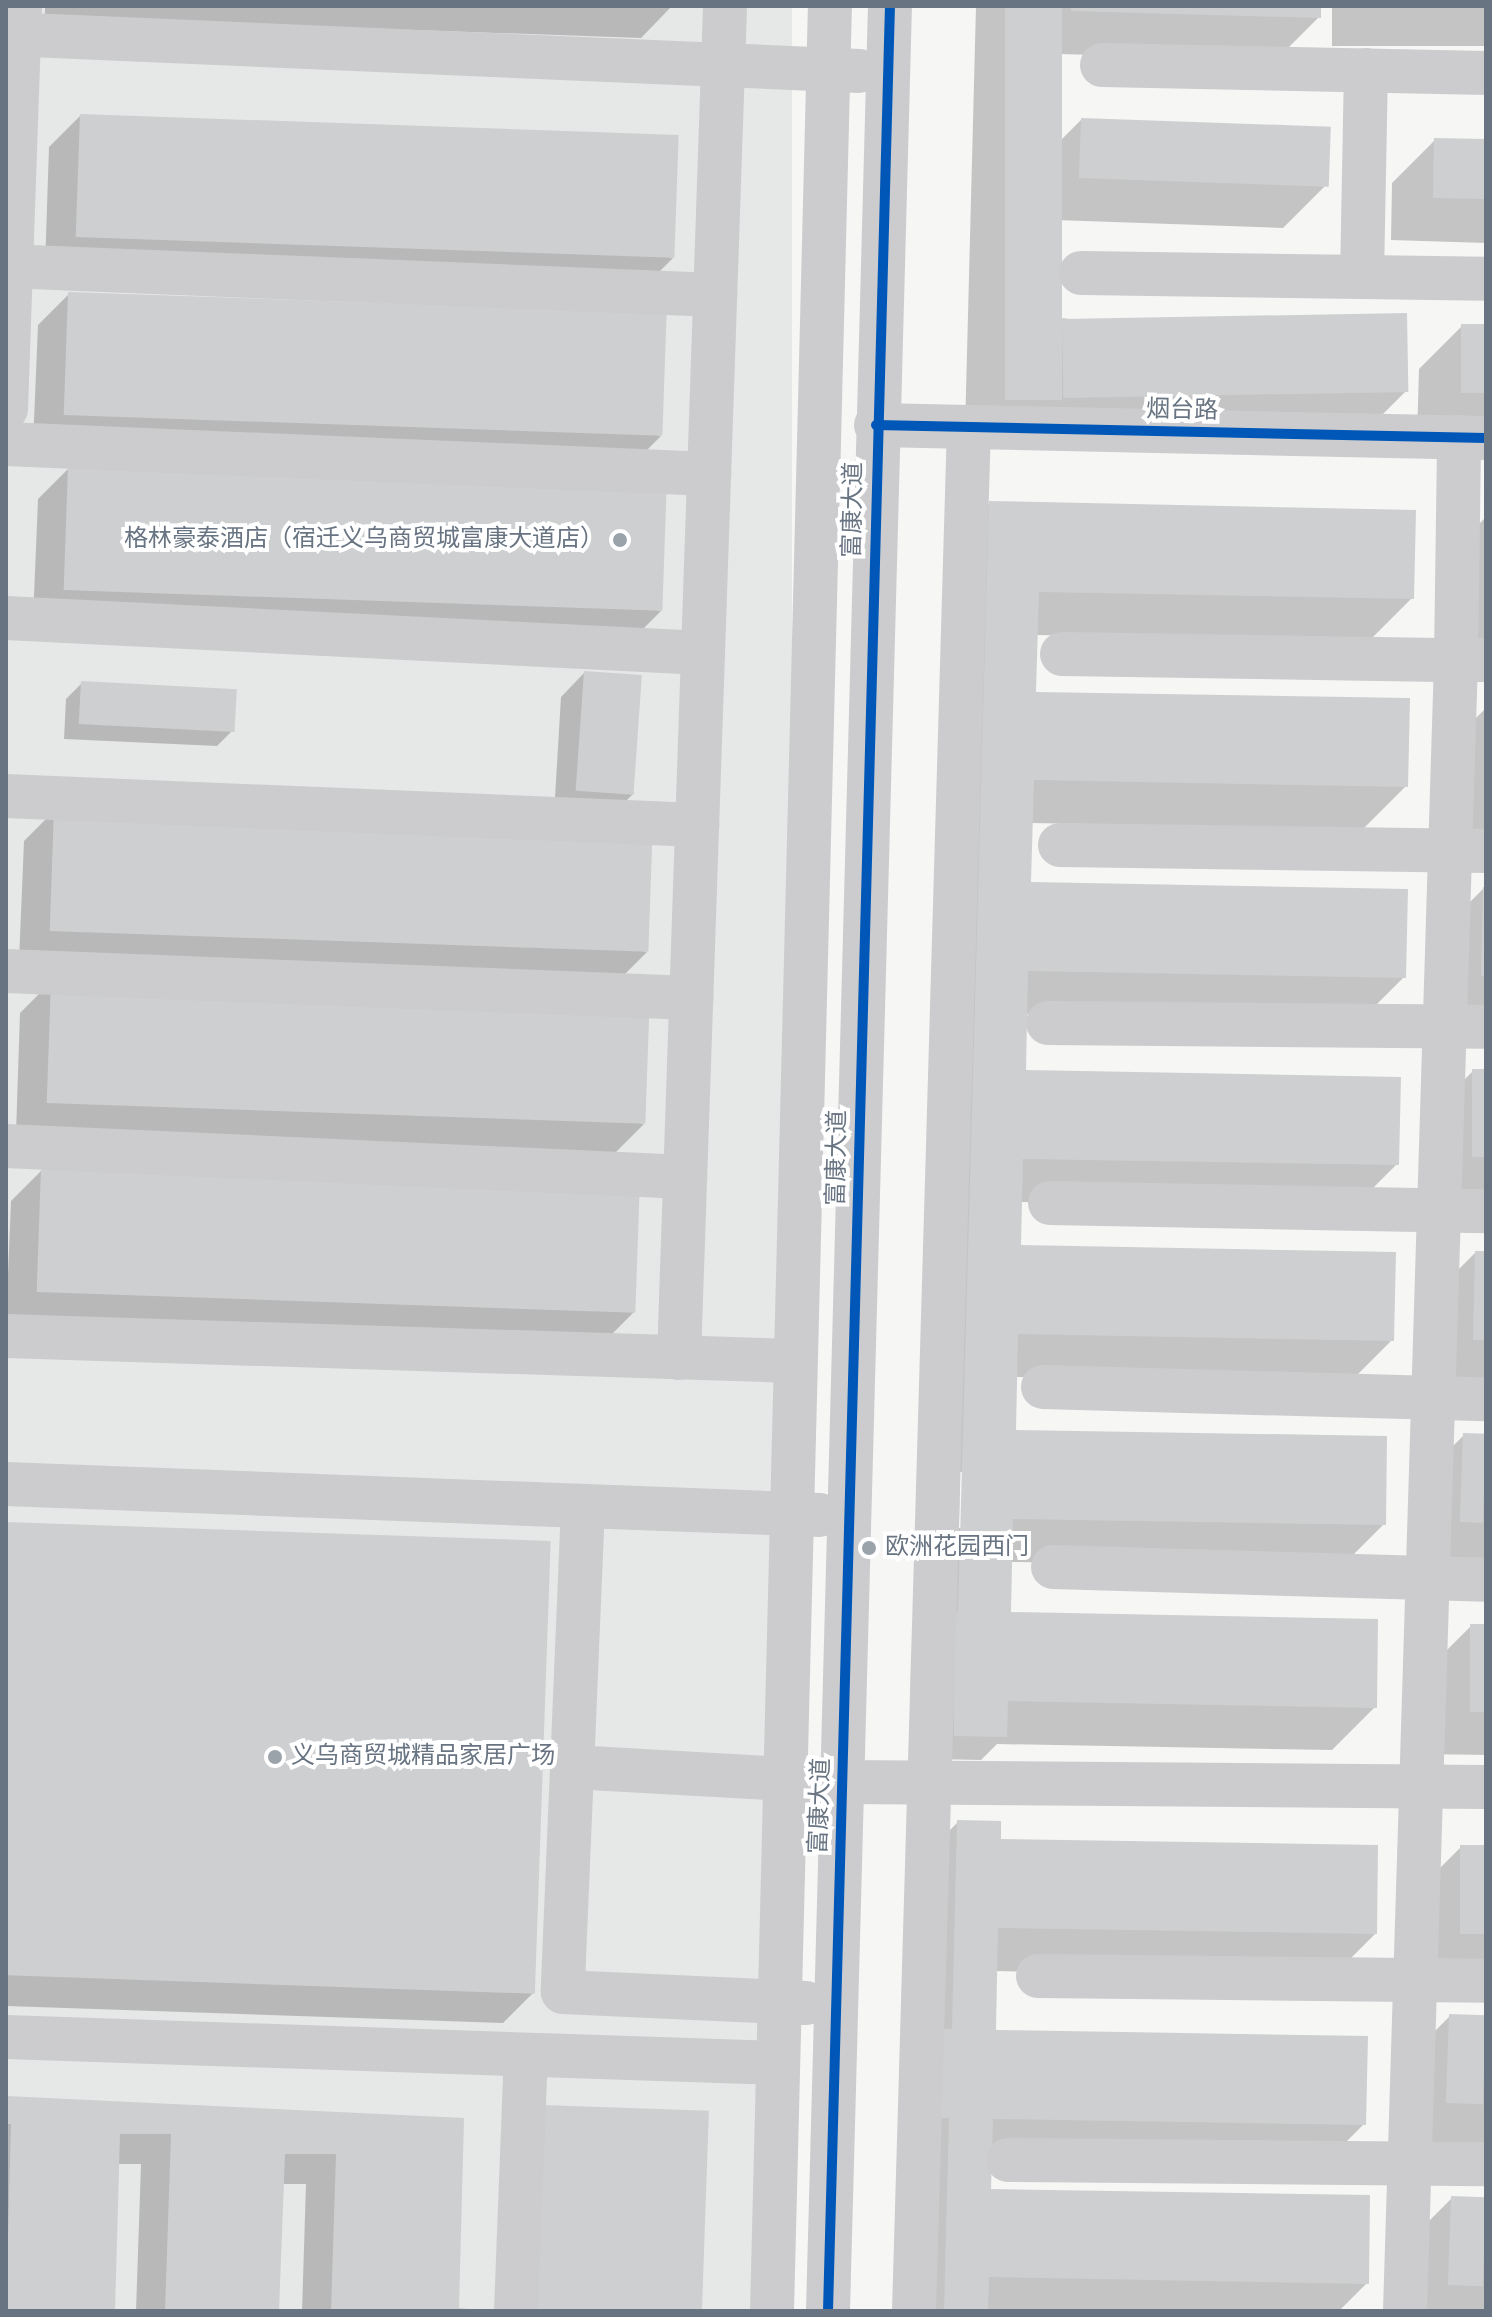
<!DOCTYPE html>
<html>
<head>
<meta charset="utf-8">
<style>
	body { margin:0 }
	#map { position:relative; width:1492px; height:2317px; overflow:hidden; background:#f6f6f5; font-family:"Alegreya Sans","Noto Sans SC",sans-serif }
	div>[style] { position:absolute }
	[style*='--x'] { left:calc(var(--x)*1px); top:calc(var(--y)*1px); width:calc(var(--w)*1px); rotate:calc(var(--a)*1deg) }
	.built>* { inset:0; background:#e6e7e7; transform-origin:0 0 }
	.shadow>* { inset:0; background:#0003; transform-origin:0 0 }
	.building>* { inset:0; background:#cecfd0; transform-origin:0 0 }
	.minor>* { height:44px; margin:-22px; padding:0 22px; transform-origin:22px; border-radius:22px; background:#ccccce }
	.cycleway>* { height:10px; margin:-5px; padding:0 5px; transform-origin:5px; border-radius:5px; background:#0057b8 }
	.dots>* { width:22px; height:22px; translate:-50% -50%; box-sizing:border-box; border:4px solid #fff; border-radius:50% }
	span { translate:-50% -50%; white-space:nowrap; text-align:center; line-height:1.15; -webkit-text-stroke:8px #fff; paint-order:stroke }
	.street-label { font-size:24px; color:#687482 }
	.poi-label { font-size:24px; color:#687482 }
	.right { translate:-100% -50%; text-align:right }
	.left { translate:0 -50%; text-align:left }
	.frame { position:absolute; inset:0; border:8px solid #687482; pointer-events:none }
</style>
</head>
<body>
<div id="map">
	<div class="built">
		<i style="left:6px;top:6px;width:786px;height:2305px"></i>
	</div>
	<div class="shadow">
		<i style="clip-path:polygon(45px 6px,672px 6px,641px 38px,45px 17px)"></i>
		<i style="clip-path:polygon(976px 6px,1319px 6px,1319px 17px,1276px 60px,1059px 54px,1057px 144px,1081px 120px,1326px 185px,1283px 228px,1055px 220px,1052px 328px,1063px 318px,1406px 391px,1363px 434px,965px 430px)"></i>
		<i style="left:1332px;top:6px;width:154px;height:40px"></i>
		<i style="clip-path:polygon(80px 116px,673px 258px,642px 289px,45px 267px,49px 147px)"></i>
		<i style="clip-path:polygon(1435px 140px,1486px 141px,1486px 243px,1391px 240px,1392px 183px)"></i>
		<i style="clip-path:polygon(69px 294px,661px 436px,630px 467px,33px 445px,38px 325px)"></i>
		<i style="clip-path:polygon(1462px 326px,1486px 326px,1486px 437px,1417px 436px,1419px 369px)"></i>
		<i style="clip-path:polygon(69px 468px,661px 611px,630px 642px,33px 620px,38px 499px)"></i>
		<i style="clip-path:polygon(evenodd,990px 503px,1412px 598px,1369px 641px,1036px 635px,1034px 694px,1406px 786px,1363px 829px,1030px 823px,1029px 884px,1404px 977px,1361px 1020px,1025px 1014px,1024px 1072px,1397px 1164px,1354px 1207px,1020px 1202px,1019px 1247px,1392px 1340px,1349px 1383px,1015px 1377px,1014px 1432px,1384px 1524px,1341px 1567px,1010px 1562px,1008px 1614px,1375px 1707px,1332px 1750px,997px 1744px,981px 1760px,932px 1759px,910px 1743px,911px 1656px,935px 1632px,947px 546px,990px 503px,960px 1472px,964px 1472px,963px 1528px,959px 1528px,960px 1472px)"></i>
		<i style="clip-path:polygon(1486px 517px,1486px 643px,1446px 642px,1447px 556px)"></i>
		<i style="clip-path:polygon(584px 673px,634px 793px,610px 817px,554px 814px,561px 697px)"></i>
		<i style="clip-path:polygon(82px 683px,233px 730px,217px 746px,64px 739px,66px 699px)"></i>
		<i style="clip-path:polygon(1486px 708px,1486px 834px,1446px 833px,1447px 747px)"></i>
		<i style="clip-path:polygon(55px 810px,647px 952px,616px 983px,19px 961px,24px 841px)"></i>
		<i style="clip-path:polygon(1483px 889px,1486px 1019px,1439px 1018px,1440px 932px)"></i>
		<i style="clip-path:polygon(51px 982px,644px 1124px,613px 1155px,16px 1134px,20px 1013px)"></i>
		<i style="clip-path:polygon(1473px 1071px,1486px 1071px,1486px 1201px,1428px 1200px,1430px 1114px)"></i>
		<i style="clip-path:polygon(42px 1170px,634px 1312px,603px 1343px,6px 1322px,11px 1201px)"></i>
		<i style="clip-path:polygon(1475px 1253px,1486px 1253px,1486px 1383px,1431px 1382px,1432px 1296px)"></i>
		<i style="clip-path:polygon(1464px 1435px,1486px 1436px,1486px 1566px,1419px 1565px,1421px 1478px)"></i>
		<i style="clip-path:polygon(6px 1524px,534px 1992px,503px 2023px,6px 2006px)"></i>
		<i style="clip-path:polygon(1471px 1626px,1486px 1626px,1486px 1755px,1426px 1754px,1428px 1669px)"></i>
		<i style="clip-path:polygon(958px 1822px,999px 1841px,1375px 1934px,1332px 1977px,995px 1971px,993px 2032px,1364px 2124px,1321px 2167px,990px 2162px,989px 2190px,1367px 2283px,1339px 2311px,902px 2311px,934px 1846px)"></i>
		<i style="clip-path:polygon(1461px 1847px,1486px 1847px,1486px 1977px,1416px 1976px,1418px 1890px)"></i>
		<i style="clip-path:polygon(1450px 2016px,1486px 2017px,1486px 2146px,1406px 2145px,1407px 2059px)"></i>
		<i style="clip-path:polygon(6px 2098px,462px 2120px,457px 2311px,302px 2311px,306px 2184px,282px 2184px,277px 2311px,136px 2311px,141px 2164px,117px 2164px,113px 2311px,6px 2311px)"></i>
		<i style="clip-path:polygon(1452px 2198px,1486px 2199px,1486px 2311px,1407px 2311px,1409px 2241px)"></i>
	</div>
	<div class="building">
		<i style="left:1005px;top:6px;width:57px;height:394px"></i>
		<i style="clip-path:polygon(1071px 6px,1321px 6px,1321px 18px,1071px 11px)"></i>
		<i style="left:80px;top:114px;width:599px;height:123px;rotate:2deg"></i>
		<i style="left:1081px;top:118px;width:250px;height:60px;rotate:2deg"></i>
		<i style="left:1434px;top:138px;width:52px;height:60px;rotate:1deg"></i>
		<i style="left:68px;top:292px;width:599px;height:123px;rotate:2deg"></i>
		<i style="left:1407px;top:313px;width:79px;height:345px;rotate:89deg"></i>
		<i style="left:1461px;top:324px;width:25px;height:69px"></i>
		<i style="left:68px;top:466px;width:599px;height:124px;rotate:2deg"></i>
		<i style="clip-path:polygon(989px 501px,1416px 510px,1414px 599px,1039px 592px,1036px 692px,1410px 698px,1408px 787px,1034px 780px,1031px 882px,1408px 889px,1406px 978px,1028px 971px,1026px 1070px,1401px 1077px,1399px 1165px,1023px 1159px,1021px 1245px,1396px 1252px,1394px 1341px,1018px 1334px,1016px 1430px,1387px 1436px,1386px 1525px,1013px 1519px,1011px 1612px,1378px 1619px,1377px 1708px,1008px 1701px,1007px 1737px,954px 1736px,953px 1611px,958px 1611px)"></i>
		<i style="left:584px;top:671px;width:58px;height:120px;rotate:4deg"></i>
		<i style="left:81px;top:681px;width:156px;height:43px;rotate:3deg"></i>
		<i style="left:54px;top:808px;width:599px;height:123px;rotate:2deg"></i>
		<i style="clip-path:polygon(1483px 887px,1486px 887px,1486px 976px,1481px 976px)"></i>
		<i style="left:51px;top:980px;width:599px;height:123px;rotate:2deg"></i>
		<i style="left:1472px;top:1069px;width:14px;height:88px"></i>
		<i style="left:41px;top:1168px;width:599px;height:124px;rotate:2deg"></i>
		<i style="clip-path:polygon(1475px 1251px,1486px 1251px,1486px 1340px,1473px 1340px)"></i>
		<i style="left:1463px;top:1433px;width:23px;height:89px;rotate:2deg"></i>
		<i style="left:6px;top:1522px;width:545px;height:453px;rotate:2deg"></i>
		<i style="left:1470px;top:1624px;width:16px;height:88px"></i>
		<i style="clip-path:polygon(957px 1820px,1001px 1821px,1001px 1839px,1378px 1845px,1377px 1934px,998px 1928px,996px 2030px,1368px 2036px,1366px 2125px,993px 2119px,991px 2189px,1370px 2195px,1369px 2284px,989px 2277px,988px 2311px,944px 2311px,949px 2118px,941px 2118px,943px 2029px,952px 2029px)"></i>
		<i style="left:1460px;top:1845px;width:26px;height:89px"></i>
		<i style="left:1449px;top:2014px;width:37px;height:89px;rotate:2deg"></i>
		<i style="clip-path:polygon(6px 2096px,464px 2118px,459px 2308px,487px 2311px,331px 2311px,336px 2154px,285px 2154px,279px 2311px,165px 2311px,171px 2134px,120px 2134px,115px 2311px,6px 2311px,11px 2124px,6px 2124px)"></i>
		<i style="left:541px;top:2105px;width:168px;height:206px;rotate:2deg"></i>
		<i style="left:1451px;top:2196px;width:35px;height:89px;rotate:2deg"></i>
	</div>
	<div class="minor">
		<i style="--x:6;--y:34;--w:854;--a:2.48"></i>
		<i style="--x:1102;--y:65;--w:384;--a:1.2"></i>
		<i style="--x:6;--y:266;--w:710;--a:2.34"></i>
		<i style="--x:1081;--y:273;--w:405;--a:0.8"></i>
		<i style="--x:1362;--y:277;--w:207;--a:-88.9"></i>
		<i style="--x:6;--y:409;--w:403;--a:-88"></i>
		<i style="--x:876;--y:425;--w:610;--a:1.22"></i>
		<i style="--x:6;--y:444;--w:704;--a:2.44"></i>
		<i style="--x:6;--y:618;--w:698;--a:2.87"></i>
		<i style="--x:1062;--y:654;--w:394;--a:0.9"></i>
		<i style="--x:1456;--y:660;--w:223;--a:-89.2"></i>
		<i style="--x:6;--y:796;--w:692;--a:2.4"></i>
		<i style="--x:1060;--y:845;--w:426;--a:0.8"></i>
		<i style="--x:6;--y:971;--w:686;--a:2.26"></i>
		<i style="--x:1048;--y:1023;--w:438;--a:0.5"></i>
		<i style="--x:6;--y:1146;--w:680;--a:2.61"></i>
		<i style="--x:1050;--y:1203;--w:436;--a:1.1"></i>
		<i style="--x:6;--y:1336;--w:789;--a:1.81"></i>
		<i style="--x:679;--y:1358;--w:1353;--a:-88.05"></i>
		<i style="--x:1043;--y:1387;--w:443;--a:1.6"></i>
		<i style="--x:6;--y:1484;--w:814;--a:2.18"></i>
		<i style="--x:583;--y:1506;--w:486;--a:92.4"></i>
		<i style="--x:563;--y:1992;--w:243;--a:2.6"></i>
		<i style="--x:1053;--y:1567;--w:433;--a:1.7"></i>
		<i style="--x:572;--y:1767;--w:270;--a:3.2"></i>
		<i style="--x:842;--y:1782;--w:644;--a:0.44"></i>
		<i style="--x:1038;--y:1976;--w:448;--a:0.6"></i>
		<i style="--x:6;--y:2037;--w:772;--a:1.93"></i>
		<i style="--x:1008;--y:2160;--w:478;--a:0.5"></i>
		<i style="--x:516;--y:2311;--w:255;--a:-87.8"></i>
		<i style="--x:772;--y:2311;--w:2306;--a:-88.56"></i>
		<i style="--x:828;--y:2311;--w:2306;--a:-88.46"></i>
		<i style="--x:914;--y:2311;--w:1885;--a:-88.33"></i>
		<i style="--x:1405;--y:2311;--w:1652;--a:-88.23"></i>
		<i style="--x:1456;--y:660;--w:30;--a:0"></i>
	</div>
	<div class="cycleway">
		<i style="--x:876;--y:425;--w:610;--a:1.22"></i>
		<i style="--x:828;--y:2311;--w:2306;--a:-88.46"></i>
	</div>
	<div class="dots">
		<i style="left:620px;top:540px;background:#9aa2aa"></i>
		<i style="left:869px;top:1548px;background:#9aa2aa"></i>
		<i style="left:275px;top:1757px;background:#9aa2aa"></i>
	</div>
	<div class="street-label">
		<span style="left:1182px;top:411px;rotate:1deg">烟台路</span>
		<span style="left:854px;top:510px;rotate:-89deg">富康大道</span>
		<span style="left:838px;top:1158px;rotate:-89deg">富康大道</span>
		<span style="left:821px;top:1806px;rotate:-88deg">富康大道</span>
	</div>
	<div class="poi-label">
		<span class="right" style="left:604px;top:540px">格林豪泰酒店（宿迁义乌商贸城富康大道店）</span>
		<span class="left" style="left:885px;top:1548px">欧洲花园西门</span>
		<span class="left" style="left:291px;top:1757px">义乌商贸城精品家居广场</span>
	</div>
	<div class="frame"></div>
</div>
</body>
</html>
